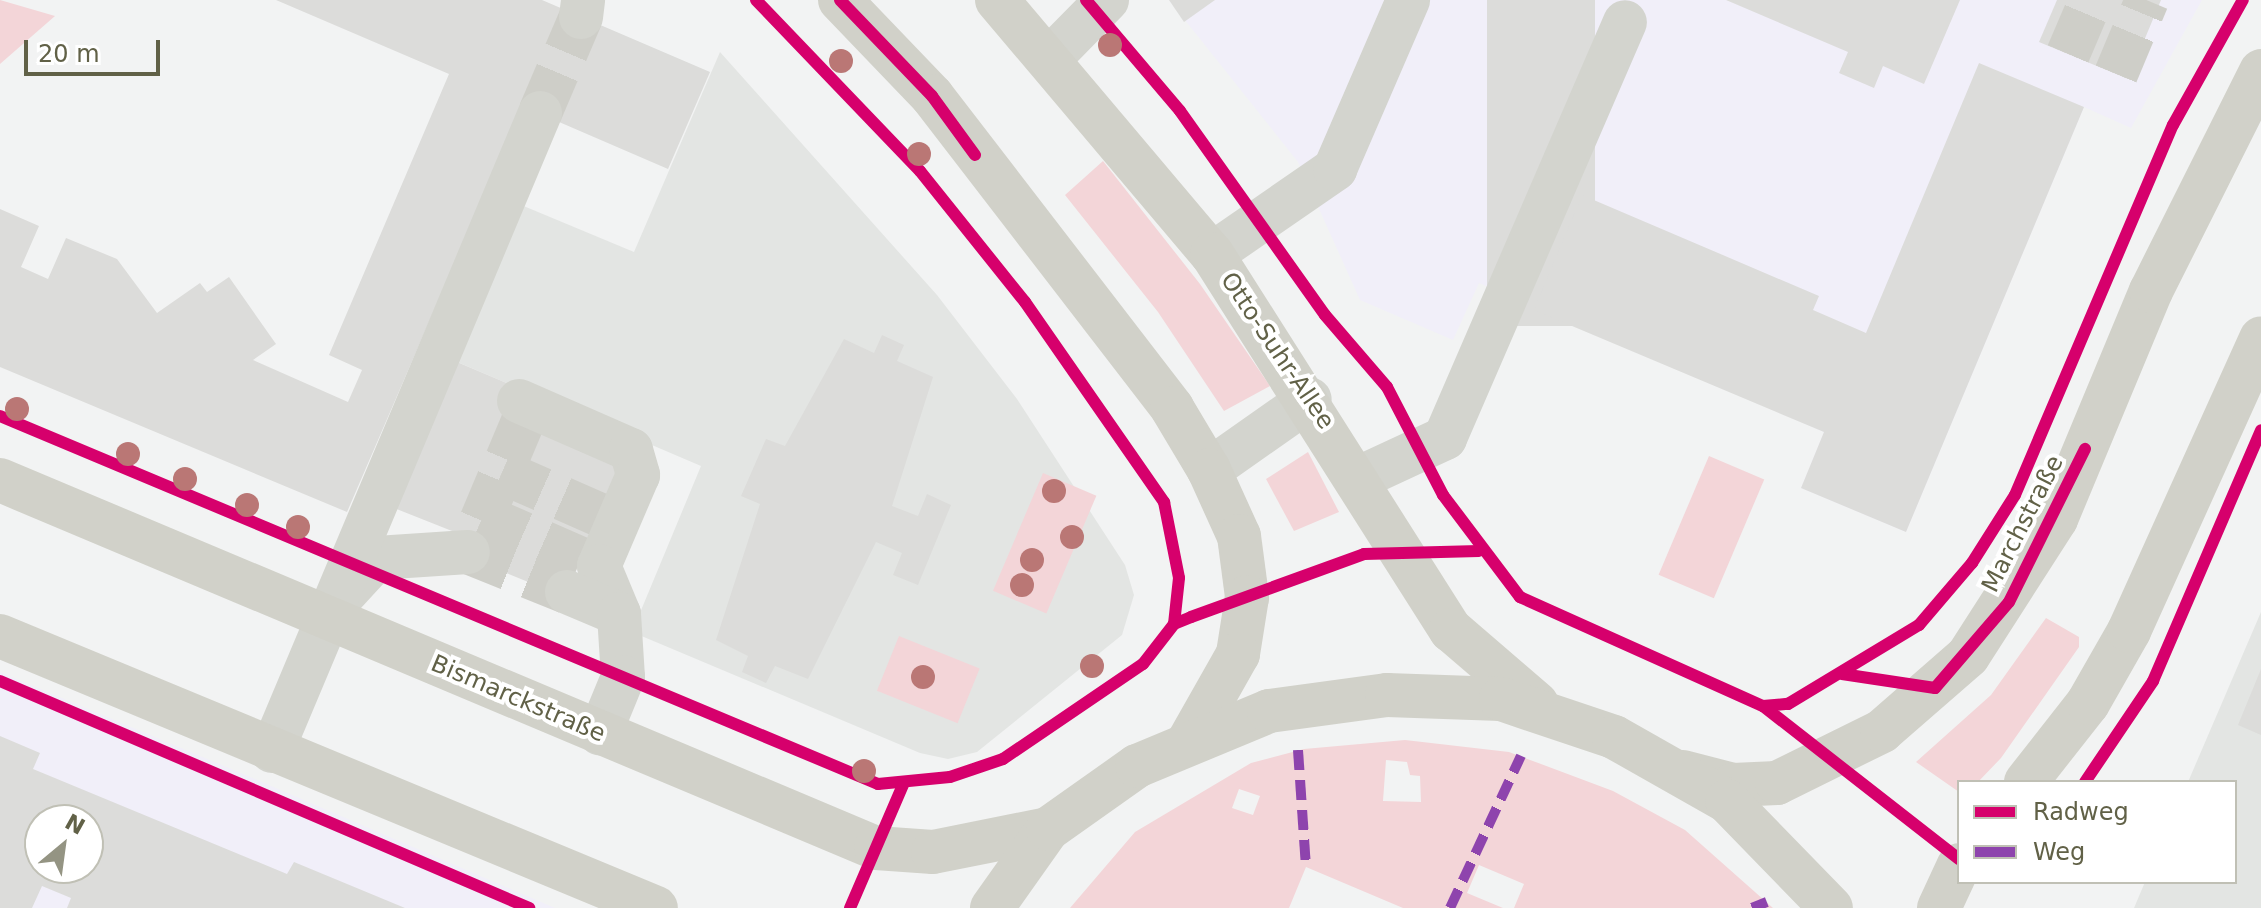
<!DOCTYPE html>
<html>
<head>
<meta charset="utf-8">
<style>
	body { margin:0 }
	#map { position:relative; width:2261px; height:908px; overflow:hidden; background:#f2f3f3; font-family:"DejaVu Sans",sans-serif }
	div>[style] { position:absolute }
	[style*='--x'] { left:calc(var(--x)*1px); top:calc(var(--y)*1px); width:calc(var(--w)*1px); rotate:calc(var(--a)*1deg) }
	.commercial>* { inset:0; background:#f1eff9 }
	.education>* { inset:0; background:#e3e5e3 }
	.green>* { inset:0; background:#f3d5d8; transform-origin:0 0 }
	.building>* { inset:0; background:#dcdcda; transform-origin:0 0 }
	.minor-tunnel>* { height:44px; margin-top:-22px; transform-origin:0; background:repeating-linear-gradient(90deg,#cecec8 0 44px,transparent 0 66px) }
	.minor>* { height:44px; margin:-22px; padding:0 22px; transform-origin:22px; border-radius:22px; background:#d3d4ce }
	.major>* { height:44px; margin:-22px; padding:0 22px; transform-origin:22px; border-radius:22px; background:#d1d1c9 }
	.quiet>* { height:10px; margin-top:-5px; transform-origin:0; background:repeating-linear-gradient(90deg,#8e44ad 0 20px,transparent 0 30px) }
	.cycleway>* { height:12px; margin:-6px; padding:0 6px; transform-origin:6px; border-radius:6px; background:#d6006c }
	.trees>* { width:24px; height:24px; margin:-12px; border-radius:50%; background:#ba7775 }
	span { translate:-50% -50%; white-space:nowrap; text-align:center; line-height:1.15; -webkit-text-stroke:8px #fff; paint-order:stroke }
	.street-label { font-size:24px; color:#616147 }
	.legend { position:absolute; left:1957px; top:780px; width:280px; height:104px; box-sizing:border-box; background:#fff; border:2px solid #c0c0b5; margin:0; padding:10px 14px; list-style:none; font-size:24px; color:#616147 }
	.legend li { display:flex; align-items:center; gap:16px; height:40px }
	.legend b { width:40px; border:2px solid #c0c0b5 }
	.north { position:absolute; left:24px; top:804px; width:80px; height:80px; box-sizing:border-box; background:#fff; border:2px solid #c0c0b5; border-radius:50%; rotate:29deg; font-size:22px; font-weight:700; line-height:32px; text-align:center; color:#616147 }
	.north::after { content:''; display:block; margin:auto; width:28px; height:36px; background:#949483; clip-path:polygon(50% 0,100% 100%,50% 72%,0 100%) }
	.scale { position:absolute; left:24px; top:40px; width:136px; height:36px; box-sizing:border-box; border:4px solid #616147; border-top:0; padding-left:10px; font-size:24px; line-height:28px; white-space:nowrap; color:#616147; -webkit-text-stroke:6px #fff; paint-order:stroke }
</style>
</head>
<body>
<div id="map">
	<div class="commercial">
		<i style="clip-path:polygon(1169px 0,2202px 0,2131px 128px,2084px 107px,1906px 532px,1801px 488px,1824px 432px,1479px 283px,1453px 340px,1360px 300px,1298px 162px)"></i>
		<i style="clip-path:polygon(evenodd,0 672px,255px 779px,555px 908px,0 908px,0 672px,40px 820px,88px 820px,88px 868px,40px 868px,40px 820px)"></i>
	</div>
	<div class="education">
		<i style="clip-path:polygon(720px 52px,937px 295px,1017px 399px,1125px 565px,1134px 595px,1122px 635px,977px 752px,948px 759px,920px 753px,632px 632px,701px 466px,448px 358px,514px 202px,634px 252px)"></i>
		<i style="clip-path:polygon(2261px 612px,2261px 908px,2134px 908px,2145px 882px,2235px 882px,2235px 782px,2188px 782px)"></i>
	</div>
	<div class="green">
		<i style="clip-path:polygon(0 0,55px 16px,0 64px)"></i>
		<i style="clip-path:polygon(1103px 161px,1200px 284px,1270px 386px,1224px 411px,1158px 312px,1065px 195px)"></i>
		<i style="clip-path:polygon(1308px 452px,1339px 512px,1294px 531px,1266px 479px)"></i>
		<i style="left:1709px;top:456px;width:60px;height:129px;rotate:23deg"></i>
		<i style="left:1043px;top:473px;width:58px;height:128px;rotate:23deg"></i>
		<i style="clip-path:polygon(2046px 618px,2079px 637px,2079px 647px,2001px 758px,1978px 782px,1959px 782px,1959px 792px,1916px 762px,1991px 695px)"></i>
		<i style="left:899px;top:636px;width:87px;height:59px;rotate:22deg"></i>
		<i style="clip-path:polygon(evenodd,1405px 740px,1509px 752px,1613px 791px,1685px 830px,1773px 908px,1514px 908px,1524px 884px,1479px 865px,1467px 893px,1503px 908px,1403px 908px,1306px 867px,1289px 908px,1070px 908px,1135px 832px,1251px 763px,1304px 749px,1405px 740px,1386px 760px,1407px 762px,1410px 775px,1420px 776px,1421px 802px,1383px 801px,1386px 760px,1405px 740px,1239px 789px,1260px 796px,1253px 815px,1232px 808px,1239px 789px)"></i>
	</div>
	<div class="building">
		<i style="clip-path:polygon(276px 0,542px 0,710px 72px,668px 169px,522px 106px,347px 512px,0 367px,0 209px,39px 226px,21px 267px,48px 279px,66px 238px,117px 259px,157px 313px,200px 283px,207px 292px,229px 277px,276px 344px,253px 360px,348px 402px,362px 370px,329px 355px,449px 74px)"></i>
		<i style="clip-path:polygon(1169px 0,1215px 0,1184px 22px)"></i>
		<i style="left:1487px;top:0;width:108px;height:326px"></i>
		<i style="clip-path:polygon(1726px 0,1960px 0,1924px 84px,1883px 66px,1874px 88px,1839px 73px,1848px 52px)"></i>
		<i style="clip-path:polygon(2057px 0,2161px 0,2128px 79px,2039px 42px)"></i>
		<i style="clip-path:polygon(1979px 63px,2084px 107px,1906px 532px,1801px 488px,1824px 432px,1534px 310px,1582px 195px,1819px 296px,1813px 310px,1866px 333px)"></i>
		<i style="clip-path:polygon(882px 335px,904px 345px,897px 361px,933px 377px,892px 506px,918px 516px,927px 494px,951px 505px,918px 585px,893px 575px,902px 553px,876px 542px,808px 679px,775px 666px,766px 683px,742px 672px,748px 656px,716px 640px,760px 504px,741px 496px,766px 439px,785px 446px,844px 339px,874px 353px)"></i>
		<i style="clip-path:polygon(450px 359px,523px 390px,622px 462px,565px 597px,462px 555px,452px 531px,389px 506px)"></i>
		<i style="clip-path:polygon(2261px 669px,2261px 735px,2238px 725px)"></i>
		<i style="clip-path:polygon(evenodd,0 736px,40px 753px,33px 769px,287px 874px,294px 862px,405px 908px,67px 908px,71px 898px,42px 886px,32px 908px,0 908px,0 736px,40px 820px,88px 820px,88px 868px,40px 868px,40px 820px)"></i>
	</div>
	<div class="minor-tunnel">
		<i style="--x:2068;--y:54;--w:59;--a:-66.9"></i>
		<i style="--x:2116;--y:74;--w:80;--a:-67.3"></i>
		<i style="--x:540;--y:113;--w:104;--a:-66.9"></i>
		<i style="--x:524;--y:419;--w:144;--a:112.8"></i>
		<i style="--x:468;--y:552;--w:107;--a:22"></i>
		<i style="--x:502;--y:472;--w:107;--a:23.7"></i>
		<i style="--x:483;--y:516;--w:107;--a:23.7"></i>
	</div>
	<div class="minor">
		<i style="--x:581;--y:17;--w:17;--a:-83"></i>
		<i style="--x:1051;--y:57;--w:80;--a:-45.5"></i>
		<i style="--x:1212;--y:254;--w:150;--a:-34.6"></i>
		<i style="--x:1335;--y:169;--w:184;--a:-66.6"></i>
		<i style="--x:519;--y:401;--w:122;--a:23.6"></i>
		<i style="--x:631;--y:450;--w:26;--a:74"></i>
		<i style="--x:638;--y:475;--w:99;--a:113.2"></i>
		<i style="--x:599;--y:566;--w:52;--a:67.4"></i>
		<i style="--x:1209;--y:470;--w:123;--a:-35.1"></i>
		<i style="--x:1359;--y:478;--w:95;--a:-24.9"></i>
		<i style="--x:1445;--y:438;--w:453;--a:-66.6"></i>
		<i style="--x:567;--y:592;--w:56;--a:22.9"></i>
		<i style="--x:619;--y:614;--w:63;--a:86.4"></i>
		<i style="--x:623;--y:677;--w:61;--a:112.3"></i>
		<i style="--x:345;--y:593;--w:47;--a:-47.6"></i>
		<i style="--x:377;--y:558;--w:91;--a:-3.8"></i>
		<i style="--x:272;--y:751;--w:692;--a:-67.21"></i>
	</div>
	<div class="major">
		<i style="--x:840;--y:0;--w:133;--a:46.2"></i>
		<i style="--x:932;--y:96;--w:394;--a:52.4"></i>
		<i style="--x:1172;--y:408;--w:72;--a:59.2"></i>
		<i style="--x:1209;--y:470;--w:72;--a:65.6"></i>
		<i style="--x:1239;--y:536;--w:62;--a:82.5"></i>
		<i style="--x:1247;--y:597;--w:58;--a:99"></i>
		<i style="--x:1238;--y:654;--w:98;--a:119.5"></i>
		<i style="--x:997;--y:0;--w:333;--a:49.8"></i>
		<i style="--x:1212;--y:254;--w:446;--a:57.6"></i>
		<i style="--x:1451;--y:630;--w:113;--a:40.7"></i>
		<i style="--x:0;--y:480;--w:950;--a:22.79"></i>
		<i style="--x:876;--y:848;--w:57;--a:4"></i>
		<i style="--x:933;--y:852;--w:117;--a:-11.3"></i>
		<i style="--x:0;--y:636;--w:710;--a:22.52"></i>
		<i style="--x:1683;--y:772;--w:52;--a:14.6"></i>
		<i style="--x:1733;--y:785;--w:44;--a:-2.6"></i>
		<i style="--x:1777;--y:783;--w:117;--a:-26.3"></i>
		<i style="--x:1882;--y:731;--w:114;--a:-41.1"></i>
		<i style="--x:1968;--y:656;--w:163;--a:-57.3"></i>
		<i style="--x:2056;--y:519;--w:247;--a:-67.4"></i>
		<i style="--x:2151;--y:291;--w:246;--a:-63.4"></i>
		<i style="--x:2026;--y:782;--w:100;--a:-51.9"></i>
		<i style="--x:2088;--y:703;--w:83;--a:-60.3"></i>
		<i style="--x:2129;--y:631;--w:321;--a:-65.7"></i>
		<i style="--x:992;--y:908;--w:97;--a:-54.7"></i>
		<i style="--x:1048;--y:829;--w:109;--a:-35.3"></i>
		<i style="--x:1137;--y:766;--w:143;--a:-22.6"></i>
		<i style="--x:1269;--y:711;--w:119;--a:-7.7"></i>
		<i style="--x:1387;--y:695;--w:114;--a:2"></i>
		<i style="--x:1501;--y:699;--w:119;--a:18.6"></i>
		<i style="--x:1614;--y:737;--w:130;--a:29.5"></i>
		<i style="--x:1727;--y:801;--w:149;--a:45.8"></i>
		<i style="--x:1939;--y:908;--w:47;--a:-65.1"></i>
	</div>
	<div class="quiet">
		<i style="--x:1298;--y:750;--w:117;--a:86.1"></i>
		<i style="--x:1450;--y:908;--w:168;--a:-65"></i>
		<i style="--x:1752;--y:908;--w:16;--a:-22"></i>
	</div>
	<div class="cycleway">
		<i style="--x:756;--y:0;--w:237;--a:46.2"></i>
		<i style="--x:920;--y:171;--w:168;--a:51.3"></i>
		<i style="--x:1025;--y:302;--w:244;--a:55.2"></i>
		<i style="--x:1164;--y:502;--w:77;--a:78.8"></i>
		<i style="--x:1179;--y:578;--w:46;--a:96.2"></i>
		<i style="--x:840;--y:0;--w:133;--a:46.2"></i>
		<i style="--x:932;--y:96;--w:73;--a:53.9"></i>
		<i style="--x:1086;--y:0;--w:145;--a:49.7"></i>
		<i style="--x:1180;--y:111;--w:250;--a:54.6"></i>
		<i style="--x:1325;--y:315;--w:95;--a:49.3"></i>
		<i style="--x:1387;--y:387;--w:122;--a:62.6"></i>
		<i style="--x:1443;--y:495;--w:128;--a:53"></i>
		<i style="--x:1520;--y:597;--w:266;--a:24.2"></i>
		<i style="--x:1763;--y:706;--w:249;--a:38"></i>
		<i style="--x:0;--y:416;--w:952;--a:22.74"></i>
		<i style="--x:878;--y:784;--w:72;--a:-5.6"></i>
		<i style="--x:950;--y:777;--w:56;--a:-18.8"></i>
		<i style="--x:1003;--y:759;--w:169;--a:-34.2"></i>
		<i style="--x:1143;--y:664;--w:51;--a:-52.2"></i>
		<i style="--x:1174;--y:624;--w:18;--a:-22"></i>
		<i style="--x:1191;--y:617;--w:184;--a:-20"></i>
		<i style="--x:1364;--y:554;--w:115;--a:-1.5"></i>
		<i style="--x:1842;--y:674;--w:94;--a:8.6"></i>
		<i style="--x:1935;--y:688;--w:113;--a:-49.3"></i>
		<i style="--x:2009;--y:602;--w:171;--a:-63.6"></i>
		<i style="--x:0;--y:681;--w:576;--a:23.22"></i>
		<i style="--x:1763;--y:706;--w:25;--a:-5"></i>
		<i style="--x:1788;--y:704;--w:153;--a:-31.1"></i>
		<i style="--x:1919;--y:625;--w:82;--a:-49.5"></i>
		<i style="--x:1972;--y:563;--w:80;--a:-57.7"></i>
		<i style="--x:2015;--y:495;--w:402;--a:-66.9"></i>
		<i style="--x:2173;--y:125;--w:143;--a:-60.8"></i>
		<i style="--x:2085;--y:782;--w:122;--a:-56"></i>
		<i style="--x:2153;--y:681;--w:273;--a:-66.7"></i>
		<i style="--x:850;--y:908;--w:134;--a:-66.7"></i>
	</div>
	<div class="trees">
		<i style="left:1110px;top:45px"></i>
		<i style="left:841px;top:61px"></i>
		<i style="left:919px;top:154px"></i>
		<i style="left:17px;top:409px"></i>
		<i style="left:128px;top:454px"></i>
		<i style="left:185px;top:479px"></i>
		<i style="left:1054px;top:491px"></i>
		<i style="left:247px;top:505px"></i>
		<i style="left:298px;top:527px"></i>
		<i style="left:1072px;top:537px"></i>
		<i style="left:1032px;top:560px"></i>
		<i style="left:1022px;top:585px"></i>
		<i style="left:1092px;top:666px"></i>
		<i style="left:923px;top:677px"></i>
		<i style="left:864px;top:771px"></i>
	</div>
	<div class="street-label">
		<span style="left:1277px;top:351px;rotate:56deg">Otto-Suhr-Allee</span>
		<span style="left:2023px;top:524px;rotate:-63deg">Marchstraße</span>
		<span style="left:518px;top:699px;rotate:23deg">Bismarckstraße</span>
	</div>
	<ul class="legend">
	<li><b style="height:10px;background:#d6006c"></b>Radweg</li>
	<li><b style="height:10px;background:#8e44ad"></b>Weg</li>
	</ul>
	<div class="north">N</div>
	<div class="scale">20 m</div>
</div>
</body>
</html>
